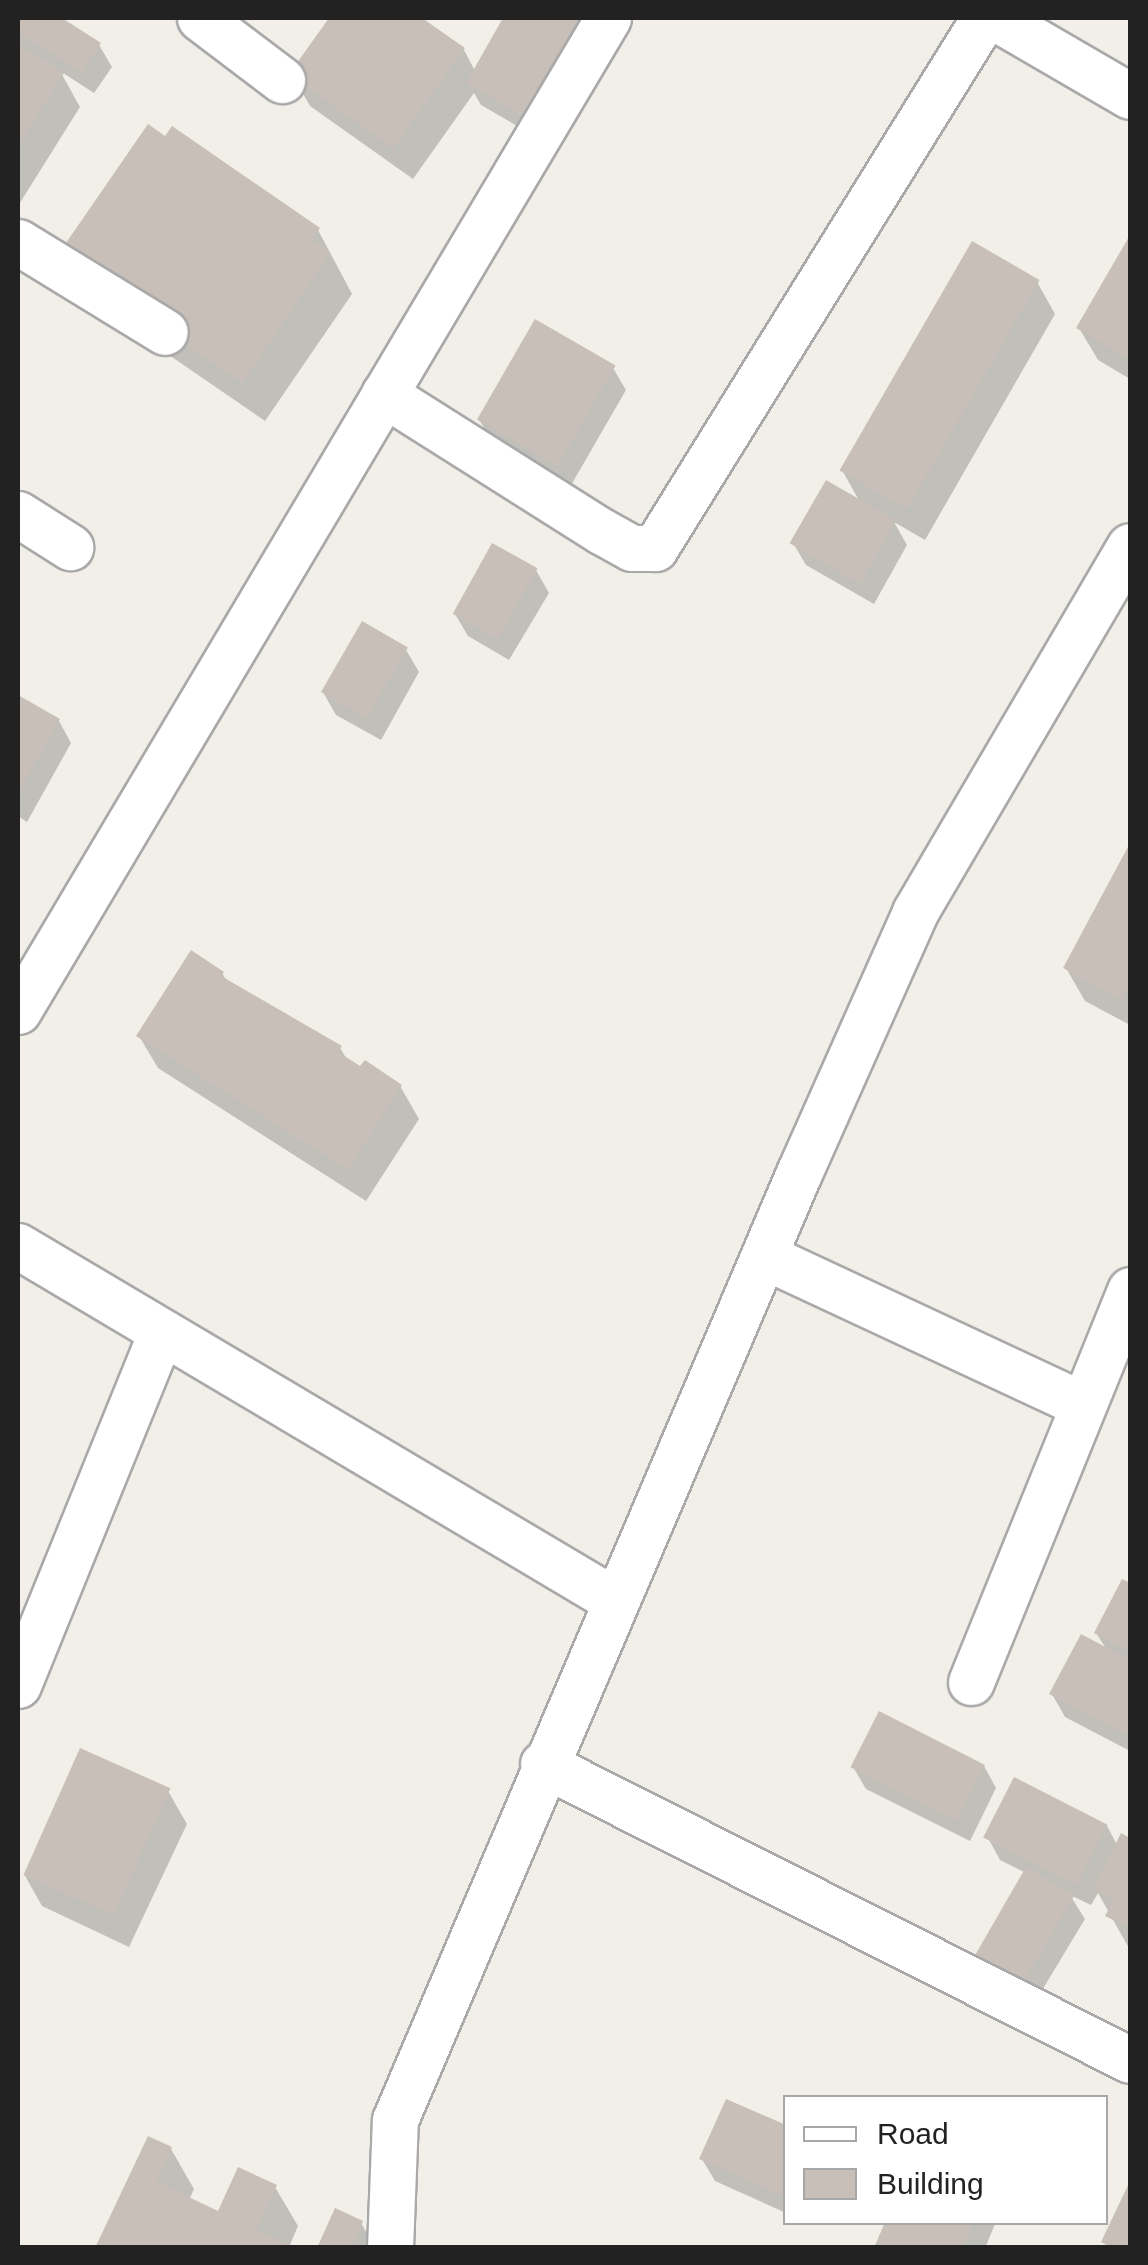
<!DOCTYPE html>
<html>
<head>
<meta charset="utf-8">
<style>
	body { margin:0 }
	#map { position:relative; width:1148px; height:2265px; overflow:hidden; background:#f2efe9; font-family:Helvetica,sans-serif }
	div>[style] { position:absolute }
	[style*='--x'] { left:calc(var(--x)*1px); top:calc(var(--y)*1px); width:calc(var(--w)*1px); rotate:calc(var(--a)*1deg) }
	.shadow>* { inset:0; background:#0003 }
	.building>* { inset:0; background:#c7bfb8; transform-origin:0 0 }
	.roads { filter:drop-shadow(2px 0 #a9a9a9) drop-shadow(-2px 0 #a9a9a9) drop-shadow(0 2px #a9a9a9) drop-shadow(0 -2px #a9a9a9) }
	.minor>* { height:45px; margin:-22.5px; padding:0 22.5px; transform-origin:22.5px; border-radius:22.5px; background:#fff }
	span { translate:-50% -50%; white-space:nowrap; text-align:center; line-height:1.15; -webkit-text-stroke:8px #fff; paint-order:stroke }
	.frame { position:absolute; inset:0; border:20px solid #222; pointer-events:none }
	.legend { position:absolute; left:783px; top:2095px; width:325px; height:130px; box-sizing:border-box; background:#fff; border:2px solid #a7a7a7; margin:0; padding:12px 18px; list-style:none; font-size:30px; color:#222 }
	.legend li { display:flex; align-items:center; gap:20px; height:50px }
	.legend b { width:50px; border:2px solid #a7a7a7 }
</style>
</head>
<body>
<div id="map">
	<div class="shadow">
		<i style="clip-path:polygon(18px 18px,57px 18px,99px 45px,112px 67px,94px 93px,60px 71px,80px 107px,18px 206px)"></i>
		<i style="clip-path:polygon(332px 18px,418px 18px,464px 50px,475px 71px,506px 18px,593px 18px,550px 145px,481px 105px,474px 93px,413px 179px,310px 106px,292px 74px)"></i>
		<i style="clip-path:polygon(318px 230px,352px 294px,265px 421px,83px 296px)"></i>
		<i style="clip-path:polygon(1130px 240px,1130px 379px,1098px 360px,1079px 328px)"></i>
		<i style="clip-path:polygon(1037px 282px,1055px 314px,925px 540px,894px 522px,907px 545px,874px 604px,806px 565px,793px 543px,861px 504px,842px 470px)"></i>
		<i style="clip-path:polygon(613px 368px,626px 390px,570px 487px,492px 442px,479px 419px)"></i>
		<i style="clip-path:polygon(536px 570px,549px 593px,509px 660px,468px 636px,455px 614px)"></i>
		<i style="clip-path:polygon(406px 650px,419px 672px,381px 740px,336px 715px,323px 692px)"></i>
		<i style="clip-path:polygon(18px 698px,59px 721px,71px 743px,27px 822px,18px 816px)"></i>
		<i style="clip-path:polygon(1130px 849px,1130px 1025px,1085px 1001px,1066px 968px)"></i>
		<i style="clip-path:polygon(222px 973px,228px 983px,340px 1048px,348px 1061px,400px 1086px,419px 1119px,366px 1201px,158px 1068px,139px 1036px)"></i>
		<i style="clip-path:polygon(1123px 1582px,1130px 1586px,1130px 1751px,1065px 1717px,1052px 1694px,1107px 1650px,1096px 1633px)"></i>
		<i style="clip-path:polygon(984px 1766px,996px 1788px,970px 1841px,866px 1789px,853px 1767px)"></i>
		<i style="clip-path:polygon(168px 1791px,187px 1824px,129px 1947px,42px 1906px,24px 1874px)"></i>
		<i style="clip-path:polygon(1107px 1826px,1117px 1845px,1122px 1836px,1130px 1840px,1130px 1950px,1098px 1893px,1091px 1905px,1070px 1895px,1085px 1919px,1032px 2007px,987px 1981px,1026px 1873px,1000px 1860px,988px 1838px)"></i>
		<i style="clip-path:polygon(786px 2127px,786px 2213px,715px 2181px,702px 2159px)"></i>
		<i style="clip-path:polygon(171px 2149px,194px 2189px,189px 2200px,219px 2214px,275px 2187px,298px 2226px,289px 2247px,98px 2248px)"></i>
		<i style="clip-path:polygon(888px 2222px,996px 2222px,985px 2248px,877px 2248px)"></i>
		<i style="clip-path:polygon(361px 2223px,375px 2248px,320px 2248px)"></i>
	</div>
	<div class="building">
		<i style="clip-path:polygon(18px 18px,62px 18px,101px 43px,81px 73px,18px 32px)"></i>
		<i style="clip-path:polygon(329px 18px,422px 18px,465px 48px,393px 149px,289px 74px)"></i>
		<i style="clip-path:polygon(503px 18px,598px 18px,537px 124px,466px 83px)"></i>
		<i style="clip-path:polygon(18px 44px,64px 73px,18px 146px)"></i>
		<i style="clip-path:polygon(148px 124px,165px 136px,172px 126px,320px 228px,312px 239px,331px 253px,242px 383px,57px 256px)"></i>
		<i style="clip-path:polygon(1130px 235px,1130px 360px,1076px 328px)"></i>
		<i style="left:972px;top:241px;width:78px;height:265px;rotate:30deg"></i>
		<i style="left:535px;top:319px;width:93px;height:116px;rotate:30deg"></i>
		<i style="left:826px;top:480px;width:81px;height:73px;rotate:30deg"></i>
		<i style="left:492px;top:543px;width:52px;height:81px;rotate:29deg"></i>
		<i style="left:362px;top:621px;width:53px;height:82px;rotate:30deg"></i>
		<i style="clip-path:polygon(18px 695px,60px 719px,18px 794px)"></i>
		<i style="clip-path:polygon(1130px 843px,1130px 983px,1121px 1000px,1063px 968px)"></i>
		<i style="clip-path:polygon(191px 950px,224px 972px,221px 976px,342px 1046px,338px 1052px,360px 1066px,365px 1060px,402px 1085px,348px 1170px,136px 1036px)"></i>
		<i style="clip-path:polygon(1122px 1579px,1130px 1583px,1130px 1652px,1094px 1633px)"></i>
		<i style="clip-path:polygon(1081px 1634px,1130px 1660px,1130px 1737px,1049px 1694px)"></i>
		<i style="left:879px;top:1711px;width:119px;height:63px;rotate:27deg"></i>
		<i style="left:80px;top:1748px;width:99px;height:139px;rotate:24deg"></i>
		<i style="left:1014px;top:1777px;width:105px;height:68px;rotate:27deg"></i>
		<i style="clip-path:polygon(1121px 1833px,1130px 1838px,1130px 1928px,1105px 1916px,1114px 1899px,1093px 1889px)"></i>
		<i style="left:1026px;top:1867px;width:56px;height:106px;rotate:30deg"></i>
		<i style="clip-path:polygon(726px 2099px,786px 2125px,786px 2197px,699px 2159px)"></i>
		<i style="clip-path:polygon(148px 2136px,172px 2147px,157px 2182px,218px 2211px,238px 2167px,277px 2185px,256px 2229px,296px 2248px,95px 2248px)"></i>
		<i style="clip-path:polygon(1130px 2181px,1130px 2248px,1112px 2248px,1101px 2242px)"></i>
		<i style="clip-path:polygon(335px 2208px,363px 2221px,351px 2248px,317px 2248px)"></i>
		<i style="clip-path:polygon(885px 2222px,974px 2222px,963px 2248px,874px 2248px)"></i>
	</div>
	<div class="roads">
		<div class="minor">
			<i style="--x:200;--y:18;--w:103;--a:37.1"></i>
			<i style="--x:996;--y:18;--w:155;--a:30.2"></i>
			<i style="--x:18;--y:242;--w:172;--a:31.5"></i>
			<i style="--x:384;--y:394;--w:257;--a:32.3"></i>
			<i style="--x:601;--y:531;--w:35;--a:29"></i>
			<i style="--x:632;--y:548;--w:23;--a:0"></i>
			<i style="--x:655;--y:548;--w:624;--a:-58.17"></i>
			<i style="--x:18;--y:514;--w:62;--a:32.4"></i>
			<i style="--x:18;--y:1011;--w:1155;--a:-59.28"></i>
			<i style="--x:18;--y:1246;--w:695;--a:30.7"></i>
			<i style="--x:764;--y:1256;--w:351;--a:25"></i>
			<i style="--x:971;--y:1682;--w:423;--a:-67.9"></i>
			<i style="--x:18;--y:1685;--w:381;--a:-67.9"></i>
			<i style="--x:543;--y:1764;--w:657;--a:26.76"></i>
			<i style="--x:390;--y:2248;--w:128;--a:-87.8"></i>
			<i style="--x:395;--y:2120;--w:1030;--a:-66.9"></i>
			<i style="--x:799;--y:1173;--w:286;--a:-66"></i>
			<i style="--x:915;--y:912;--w:424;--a:-59.6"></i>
		</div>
	</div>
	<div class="frame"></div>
	<ul class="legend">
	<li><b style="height:12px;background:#fff"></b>Road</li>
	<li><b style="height:28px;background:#c7bfb8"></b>Building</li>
	</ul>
</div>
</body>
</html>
